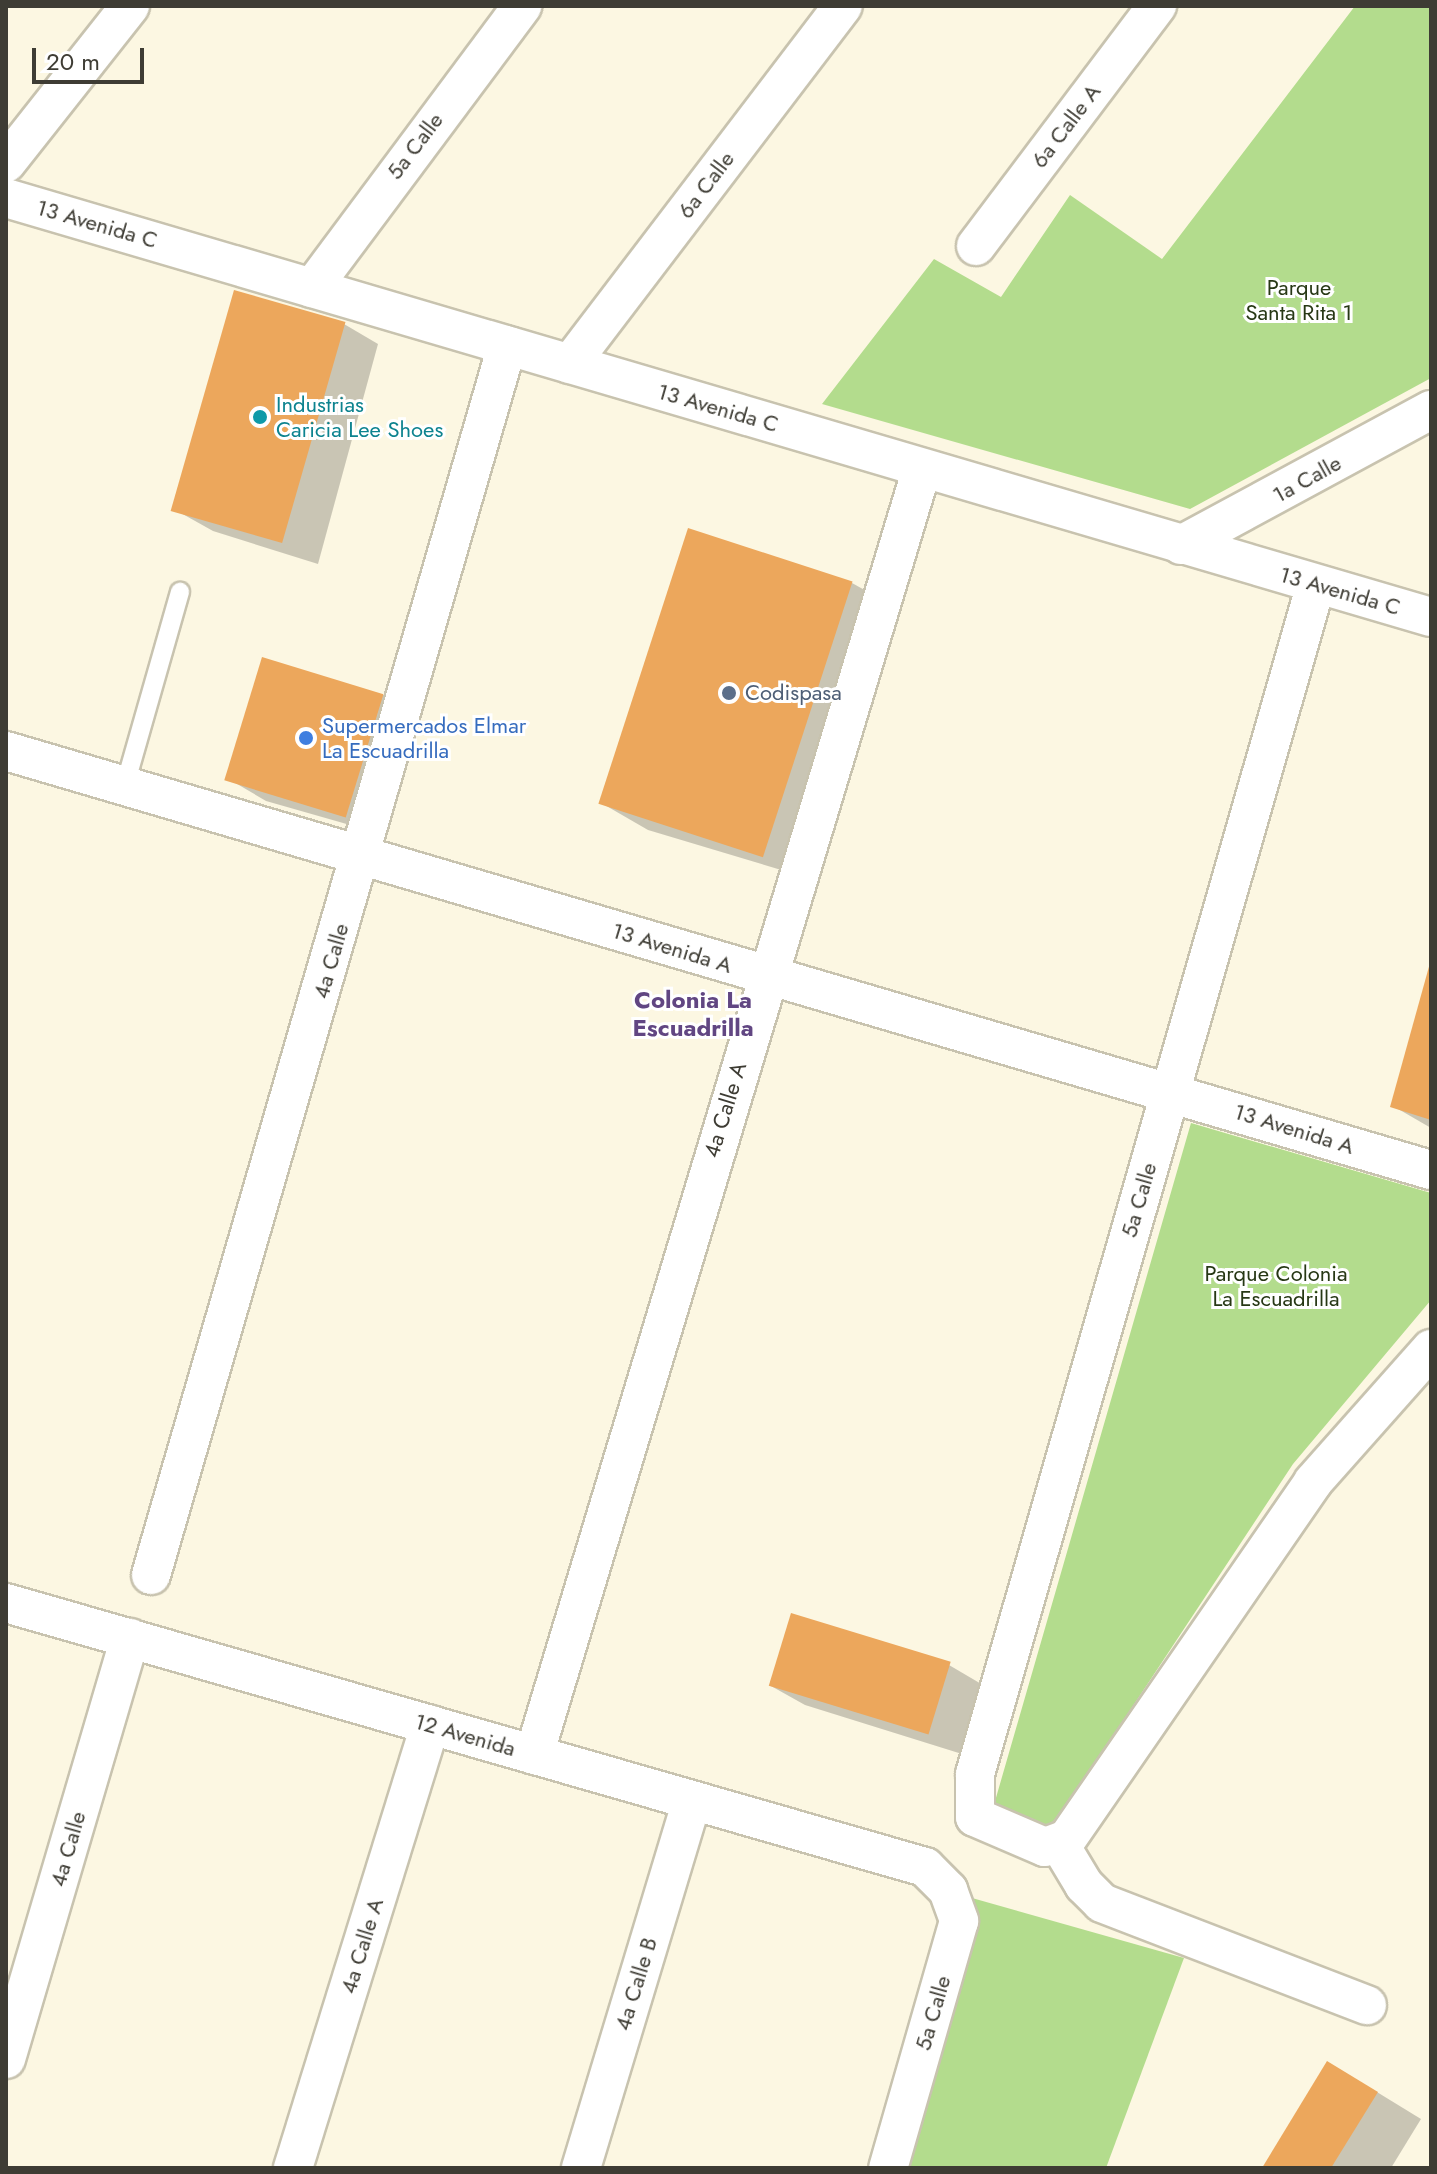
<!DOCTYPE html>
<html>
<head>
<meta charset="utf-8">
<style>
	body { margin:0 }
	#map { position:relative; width:1437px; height:2174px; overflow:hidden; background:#fcf7e2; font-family:Jost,sans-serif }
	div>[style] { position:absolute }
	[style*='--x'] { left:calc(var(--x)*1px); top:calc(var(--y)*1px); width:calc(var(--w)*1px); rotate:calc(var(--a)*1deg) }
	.green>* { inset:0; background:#b3dc8d }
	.shadow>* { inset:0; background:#0003 }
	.building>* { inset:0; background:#eca75c; transform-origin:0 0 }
	.roads { filter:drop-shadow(2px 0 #c8c3af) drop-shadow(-2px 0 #c8c3af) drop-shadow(0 2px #c8c3af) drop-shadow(0 -2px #c8c3af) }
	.lane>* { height:18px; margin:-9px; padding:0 9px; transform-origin:9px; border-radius:9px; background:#fff }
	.street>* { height:38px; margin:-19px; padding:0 19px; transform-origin:19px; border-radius:19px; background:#fff }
	.dots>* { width:22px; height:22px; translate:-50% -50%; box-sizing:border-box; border:4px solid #fff; border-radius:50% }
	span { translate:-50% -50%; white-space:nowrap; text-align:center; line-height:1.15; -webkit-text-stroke:6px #fff; paint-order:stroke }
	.street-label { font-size:22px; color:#3e3c34 }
	.park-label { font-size:22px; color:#273815 }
	.culture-label { font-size:22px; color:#0d838f }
	.left { translate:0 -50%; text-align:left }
	.service-label { font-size:22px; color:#4e5e75 }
	.shop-label { font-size:22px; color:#366cbe }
	.neighbourhood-label { font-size:24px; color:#614682; font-weight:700 }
	.frame { position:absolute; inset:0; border:8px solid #3e3c34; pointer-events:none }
	.scale { position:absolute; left:32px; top:48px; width:112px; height:36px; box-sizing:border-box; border:4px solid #3e3c34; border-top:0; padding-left:10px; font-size:24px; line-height:28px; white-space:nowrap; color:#3e3c34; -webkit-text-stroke:6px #fff; paint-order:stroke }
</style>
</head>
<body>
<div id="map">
	<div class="green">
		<i style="clip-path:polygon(1355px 6px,1431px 6px,1431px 378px,1190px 509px,822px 404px,934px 259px,1001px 297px,1070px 195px,1162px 259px)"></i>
		<i style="clip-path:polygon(1191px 1123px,1431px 1193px,1431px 1300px,1293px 1464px,1049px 1833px,991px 1815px)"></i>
		<i style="clip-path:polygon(972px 1898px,1184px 1958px,1106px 2168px,889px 2168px)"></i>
	</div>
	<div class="shadow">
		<i style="clip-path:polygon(344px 324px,378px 344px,318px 564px,213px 531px,179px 512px)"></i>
		<i style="clip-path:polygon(852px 583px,897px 608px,818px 881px,648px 830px,603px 804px)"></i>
		<i style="clip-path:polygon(383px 695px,417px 715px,385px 835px,266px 801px,232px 781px)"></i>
		<i style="clip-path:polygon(1431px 968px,1431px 1128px,1393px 1106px)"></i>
		<i style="clip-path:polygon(949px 1665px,983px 1685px,962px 1754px,805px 1705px,771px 1686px)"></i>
		<i style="clip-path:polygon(1372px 2089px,1421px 2119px,1391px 2168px,1264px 2168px)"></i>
	</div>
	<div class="building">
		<i style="left:234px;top:290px;width:116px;height:230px;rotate:16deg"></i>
		<i style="left:688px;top:528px;width:173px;height:290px;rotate:18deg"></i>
		<i style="left:262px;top:657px;width:127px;height:129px;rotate:17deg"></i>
		<i style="clip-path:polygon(1430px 963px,1431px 963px,1431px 1120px,1390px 1107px)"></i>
		<i style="left:791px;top:1613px;width:167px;height:76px;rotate:17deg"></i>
		<i style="clip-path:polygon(1327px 2061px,1378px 2092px,1331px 2168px,1262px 2168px)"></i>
	</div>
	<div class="roads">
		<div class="lane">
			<i style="--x:125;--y:785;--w:201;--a:-74.1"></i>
		</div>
		<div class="street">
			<i style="--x:6;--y:163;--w:200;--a:-51.7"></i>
			<i style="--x:6;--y:198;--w:1485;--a:16.39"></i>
			<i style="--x:976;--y:246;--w:301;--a:-53"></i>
			<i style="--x:312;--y:288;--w:352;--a:-53.3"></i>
			<i style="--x:570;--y:364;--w:450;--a:-52.7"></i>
			<i style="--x:1181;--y:545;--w:284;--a:-28.4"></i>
			<i style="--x:1316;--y:584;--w:1238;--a:105.99"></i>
			<i style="--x:975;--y:1774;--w:43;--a:90"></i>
			<i style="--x:975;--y:1817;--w:76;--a:23.2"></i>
			<i style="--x:1045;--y:1847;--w:23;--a:-20"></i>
			<i style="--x:1067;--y:1839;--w:434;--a:-55.4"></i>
			<i style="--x:1313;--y:1482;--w:178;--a:-48.4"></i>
			<i style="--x:6;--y:751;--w:1485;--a:16.39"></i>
			<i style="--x:151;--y:1575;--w:1280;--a:-73.85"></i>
			<i style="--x:6;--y:1603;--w:956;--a:16.03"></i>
			<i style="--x:925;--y:1867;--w:33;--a:45"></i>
			<i style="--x:948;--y:1890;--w:33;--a:70"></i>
			<i style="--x:959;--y:1921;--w:257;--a:106"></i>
			<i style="--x:534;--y:1755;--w:1344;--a:-73.22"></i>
			<i style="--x:1060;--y:1845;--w:47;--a:59"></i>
			<i style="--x:1084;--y:1885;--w:25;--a:45"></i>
			<i style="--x:1102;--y:1903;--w:284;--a:21.1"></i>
			<i style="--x:6;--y:2059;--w:439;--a:-73.6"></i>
			<i style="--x:293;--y:2168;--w:464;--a:-72.8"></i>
			<i style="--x:581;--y:2168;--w:384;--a:-73.2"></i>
		</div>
	</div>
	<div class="dots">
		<i style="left:260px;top:417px;background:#0f9aa8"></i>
		<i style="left:729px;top:693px;background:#5c6f8a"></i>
		<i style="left:306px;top:738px;background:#3f7fe0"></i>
	</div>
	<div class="street-label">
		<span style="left:1066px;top:126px;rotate:-53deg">6a Calle A</span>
		<span style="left:415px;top:146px;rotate:-53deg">5a Calle</span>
		<span style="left:706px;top:185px;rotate:-53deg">6a Calle</span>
		<span style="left:97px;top:224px;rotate:16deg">13 Avenida C</span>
		<span style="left:718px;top:408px;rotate:16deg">13 Avenida C</span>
		<span style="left:1307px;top:479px;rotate:-29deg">1a Calle</span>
		<span style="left:1340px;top:591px;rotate:16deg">13 Avenida C</span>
		<span style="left:672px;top:948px;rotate:17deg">13 Avenida A</span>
		<span style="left:331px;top:961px;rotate:-74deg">4a Calle</span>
		<span style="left:725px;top:1110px;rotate:-73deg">4a Calle A</span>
		<span style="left:1294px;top:1129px;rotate:17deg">13 Avenida A</span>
		<span style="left:1139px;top:1200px;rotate:-74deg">5a Calle</span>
		<span style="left:465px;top:1735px;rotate:16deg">12 Avenida</span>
		<span style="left:68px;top:1849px;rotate:-74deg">4a Calle</span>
		<span style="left:362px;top:1946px;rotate:-73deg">4a Calle A</span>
		<span style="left:636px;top:1984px;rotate:-73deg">4a Calle B</span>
		<span style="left:933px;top:2013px;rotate:-74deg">5a Calle</span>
	</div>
	<div class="park-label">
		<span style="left:1299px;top:300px">Parque<br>Santa Rita 1</span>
		<span style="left:1276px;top:1286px">Parque Colonia<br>La Escuadrilla</span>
	</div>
	<div class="culture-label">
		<span class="left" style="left:276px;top:417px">Industrias<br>Caricia Lee Shoes</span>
	</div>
	<div class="service-label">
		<span class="left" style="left:745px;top:693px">Codispasa</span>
	</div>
	<div class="shop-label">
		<span class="left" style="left:322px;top:738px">Supermercados Elmar<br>La Escuadrilla</span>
	</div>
	<div class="neighbourhood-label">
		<span style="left:693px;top:1014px">Colonia La<br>Escuadrilla</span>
	</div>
	<div class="frame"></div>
	<div class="scale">20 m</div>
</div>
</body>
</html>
